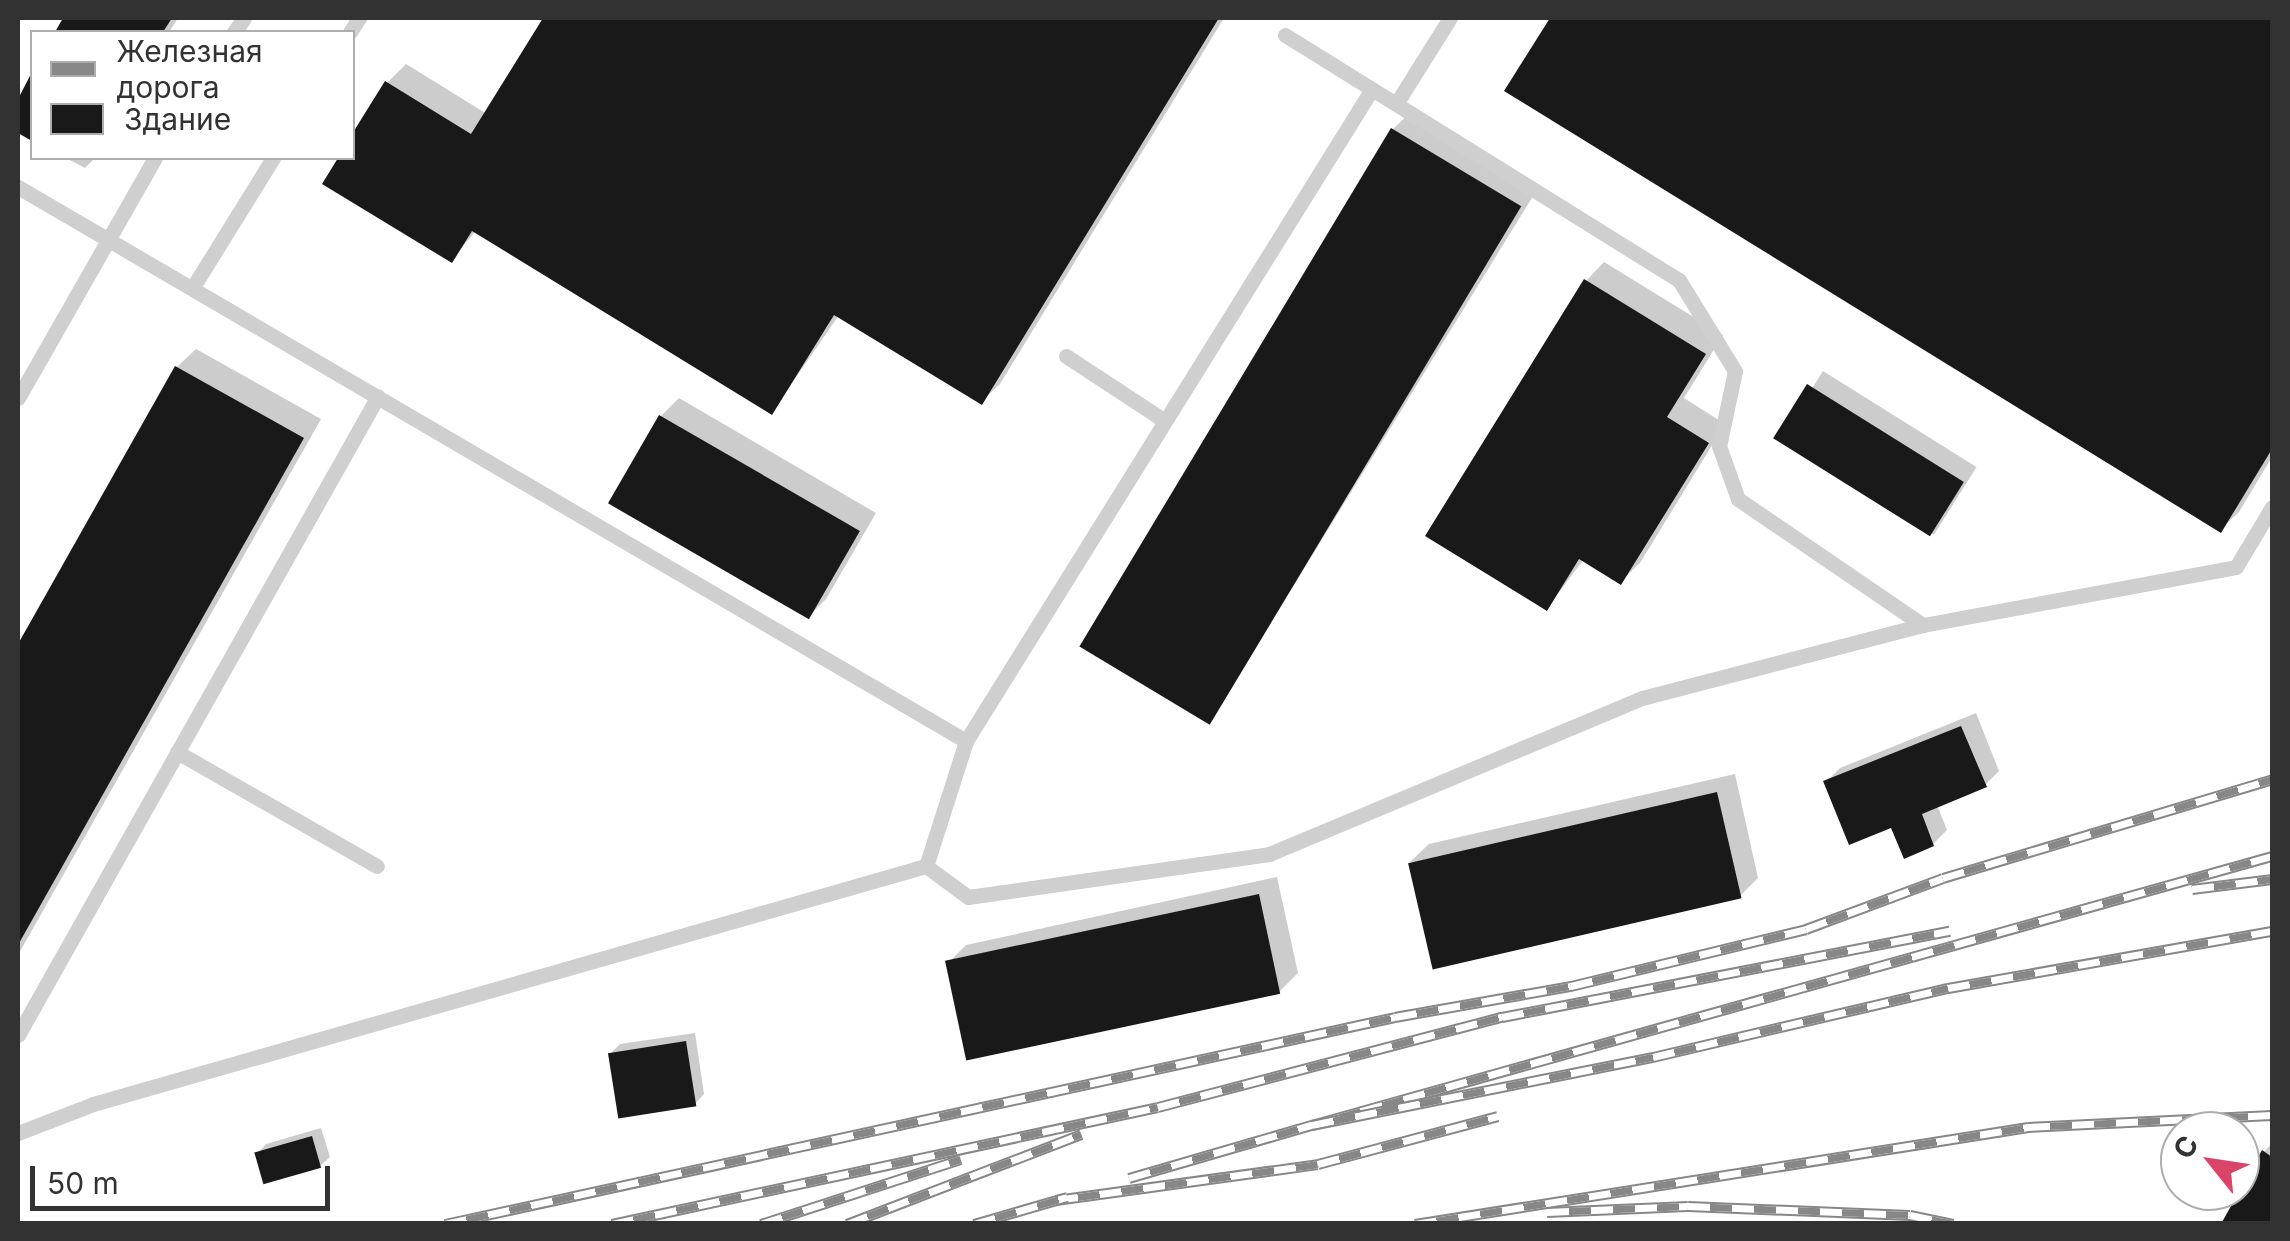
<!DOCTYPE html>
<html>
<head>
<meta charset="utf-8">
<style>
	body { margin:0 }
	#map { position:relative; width:2290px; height:1241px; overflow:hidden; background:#fff; font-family:Inter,sans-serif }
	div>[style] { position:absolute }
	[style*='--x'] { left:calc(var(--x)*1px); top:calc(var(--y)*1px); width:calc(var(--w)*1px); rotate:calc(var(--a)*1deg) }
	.shadow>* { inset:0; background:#0003; transform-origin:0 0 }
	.building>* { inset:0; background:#191919; transform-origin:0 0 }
	.service>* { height:15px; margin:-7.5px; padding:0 7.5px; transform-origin:7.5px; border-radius:7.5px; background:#cfcfcf }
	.rail>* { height:11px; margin-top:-5.5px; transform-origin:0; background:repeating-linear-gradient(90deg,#fff 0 22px,#878787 0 44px); box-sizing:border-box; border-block:2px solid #878787 }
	span { translate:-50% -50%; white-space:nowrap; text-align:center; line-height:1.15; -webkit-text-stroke:10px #fff; paint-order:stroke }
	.frame { position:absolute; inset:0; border:20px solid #323232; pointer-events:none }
	.legend { position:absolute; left:30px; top:30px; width:325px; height:130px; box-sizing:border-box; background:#fff; border:2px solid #adadad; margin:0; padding:12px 18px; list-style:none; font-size:30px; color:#323232 }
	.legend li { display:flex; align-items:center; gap:20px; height:50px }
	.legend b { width:50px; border:2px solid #adadad }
	.north { position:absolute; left:2160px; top:1111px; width:100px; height:100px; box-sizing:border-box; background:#fff; border:2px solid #adadad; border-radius:50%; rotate:300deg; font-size:28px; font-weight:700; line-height:40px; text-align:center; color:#323232 }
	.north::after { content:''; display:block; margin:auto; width:35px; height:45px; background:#da4468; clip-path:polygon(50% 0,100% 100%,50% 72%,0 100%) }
	.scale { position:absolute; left:30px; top:1166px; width:300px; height:45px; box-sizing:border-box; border:5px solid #323232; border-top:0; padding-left:12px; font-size:30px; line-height:35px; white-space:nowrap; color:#323232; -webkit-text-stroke:8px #fff; paint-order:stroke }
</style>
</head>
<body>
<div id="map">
	<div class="shadow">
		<i style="clip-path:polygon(66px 18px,178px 18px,169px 32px,57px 32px)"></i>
		<i style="clip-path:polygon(546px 18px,1224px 18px,1000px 384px,981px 402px,839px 315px,772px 412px,476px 231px,451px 260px,325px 183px,341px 158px,352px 158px,387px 83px,406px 64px,487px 114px)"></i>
		<i style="clip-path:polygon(1553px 18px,2272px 18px,2272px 457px,2239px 512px,2220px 530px,1508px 90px)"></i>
		<i style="clip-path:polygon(1412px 111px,1538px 188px,1222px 702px,1204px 720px,1393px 129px)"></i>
		<i style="clip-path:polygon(66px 158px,95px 158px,85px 168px)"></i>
		<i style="clip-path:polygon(1604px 262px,1723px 335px,1684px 398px,1725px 424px,1640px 563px,1621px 581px,1584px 559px,1547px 608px,1586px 281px)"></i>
		<i style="clip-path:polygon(196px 349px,321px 419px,18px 955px,18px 649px,177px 367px)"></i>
		<i style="left:1823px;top:371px;width:181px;height:80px;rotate:32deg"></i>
		<i style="clip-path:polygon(679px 398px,876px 513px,826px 599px,807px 618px,661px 416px)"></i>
		<i style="clip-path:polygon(1976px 713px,1999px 771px,1985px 785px,1937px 805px,1947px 830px,1933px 844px,1826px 782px,1840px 768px)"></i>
		<i style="clip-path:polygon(1735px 774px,1758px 878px,1740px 896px,1410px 862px,1429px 844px)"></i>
		<i style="clip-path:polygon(1277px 877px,1298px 973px,1280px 991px,948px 963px,966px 945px)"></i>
		<i style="clip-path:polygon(695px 1033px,704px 1094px,695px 1104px,610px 1054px,620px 1044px)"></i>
		<i style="clip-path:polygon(321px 1128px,330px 1157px,320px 1166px,257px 1154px,266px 1144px)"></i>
		<i style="clip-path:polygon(2272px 1143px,2272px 1224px,2224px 1224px,2264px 1152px)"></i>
	</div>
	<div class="building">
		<i style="clip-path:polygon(63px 18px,172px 18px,163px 32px,55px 32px)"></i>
		<i style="clip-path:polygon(543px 18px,1219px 18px,982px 405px,834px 315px,772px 415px,472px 231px,452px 263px,322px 184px,338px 158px,352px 158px,352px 134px,385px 81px,471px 134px)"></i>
		<i style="clip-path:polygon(1550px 18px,2272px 18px,2272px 449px,2221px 533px,1504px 91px)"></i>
		<i style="clip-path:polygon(32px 72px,32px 141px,18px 133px,18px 99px)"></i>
		<i style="left:1391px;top:128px;width:152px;height:605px;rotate:31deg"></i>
		<i style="clip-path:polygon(1584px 279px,1706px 354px,1667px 417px,1709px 443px,1621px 585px,1579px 559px,1547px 611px,1425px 536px)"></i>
		<i style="clip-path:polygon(175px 366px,304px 438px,18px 945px,18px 644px)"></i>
		<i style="left:1807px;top:384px;width:185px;height:64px;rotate:32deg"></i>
		<i style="left:659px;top:415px;width:232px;height:102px;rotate:30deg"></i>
		<i style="clip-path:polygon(1961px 726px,1987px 787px,1922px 814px,1934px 846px,1904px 859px,1891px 828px,1849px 845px,1823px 781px)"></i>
		<i style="left:1717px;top:792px;width:109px;height:317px;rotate:77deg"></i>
		<i style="left:1259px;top:894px;width:102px;height:321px;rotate:78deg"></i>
		<i style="left:686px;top:1041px;width:66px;height:79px;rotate:81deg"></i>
		<i style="left:312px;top:1136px;width:33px;height:60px;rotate:74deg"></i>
		<i style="clip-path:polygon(2262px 1150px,2272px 1157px,2272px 1224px,2221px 1224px)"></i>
	</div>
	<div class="service">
		<i style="--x:234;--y:32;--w:17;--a:-54"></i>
		<i style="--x:350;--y:32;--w:17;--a:-57"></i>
		<i style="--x:1285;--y:35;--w:464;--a:31.9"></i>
		<i style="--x:1679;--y:280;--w:107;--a:58.4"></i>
		<i style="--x:1735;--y:371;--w:77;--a:102"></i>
		<i style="--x:1719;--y:446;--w:56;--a:70.3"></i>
		<i style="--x:1738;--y:499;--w:224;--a:34.3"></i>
		<i style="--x:1396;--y:104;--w:102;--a:-57.9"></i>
		<i style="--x:18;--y:187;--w:1098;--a:30.3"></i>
		<i style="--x:966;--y:741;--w:131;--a:107.7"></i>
		<i style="--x:193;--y:287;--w:152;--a:-58.2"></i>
		<i style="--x:1066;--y:356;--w:118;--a:33.3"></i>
		<i style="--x:18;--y:398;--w:276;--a:-60.3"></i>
		<i style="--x:966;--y:741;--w:768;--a:-58.09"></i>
		<i style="--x:177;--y:752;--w:230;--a:29.7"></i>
		<i style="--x:18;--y:1035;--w:733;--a:-60.6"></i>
		<i style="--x:18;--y:1133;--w:80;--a:-21.1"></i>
		<i style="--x:93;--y:1104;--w:866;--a:-15.95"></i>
		<i style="--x:926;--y:866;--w:52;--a:36.4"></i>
		<i style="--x:968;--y:897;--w:304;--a:-8.1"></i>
		<i style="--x:1269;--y:854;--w:404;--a:-22.7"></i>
		<i style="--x:1642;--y:698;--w:290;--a:-14.6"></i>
		<i style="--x:1923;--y:625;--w:318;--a:-10.5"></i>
		<i style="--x:2236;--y:567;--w:70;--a:-59"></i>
	</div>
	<div class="rail">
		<i style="--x:2272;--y:856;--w:997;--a:164.35"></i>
		<i style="--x:1312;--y:1125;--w:348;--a:-11.3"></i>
		<i style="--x:1653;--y:1057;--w:303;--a:-13.2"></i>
		<i style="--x:1948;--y:988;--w:329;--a:-10"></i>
		<i style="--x:2192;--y:889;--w:81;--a:-7.1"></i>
		<i style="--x:1129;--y:1178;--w:191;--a:-16.2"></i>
		<i style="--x:1056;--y:1200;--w:264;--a:-7.8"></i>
		<i style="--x:1318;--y:1164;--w:186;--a:-14.9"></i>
		<i style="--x:1547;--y:1212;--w:141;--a:-2.4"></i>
		<i style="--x:1688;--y:1206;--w:222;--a:2.3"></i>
		<i style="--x:1910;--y:1215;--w:44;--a:11.8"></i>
		<i style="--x:445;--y:1224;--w:972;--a:-12.29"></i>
		<i style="--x:1395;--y:1017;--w:179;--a:-10"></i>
		<i style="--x:1571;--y:986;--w:242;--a:-13.6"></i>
		<i style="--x:1806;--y:929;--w:146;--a:-20.4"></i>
		<i style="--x:1943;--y:878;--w:344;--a:-16.7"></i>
		<i style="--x:612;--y:1224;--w:558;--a:-12.09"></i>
		<i style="--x:1158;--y:1107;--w:356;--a:-14.7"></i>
		<i style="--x:1502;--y:1017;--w:456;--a:-10.9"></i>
		<i style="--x:761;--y:1224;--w:210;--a:-18"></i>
		<i style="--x:847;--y:1224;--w:251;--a:-21"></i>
		<i style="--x:974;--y:1224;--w:97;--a:-16.2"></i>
		<i style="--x:1415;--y:1224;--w:621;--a:-8.99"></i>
		<i style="--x:2028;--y:1127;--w:244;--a:-2.8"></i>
	</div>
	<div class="frame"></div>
	<ul class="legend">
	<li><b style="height:12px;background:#878787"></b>Железная дорога</li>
	<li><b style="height:28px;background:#191919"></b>Здание</li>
	</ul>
	<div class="north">С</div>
	<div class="scale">50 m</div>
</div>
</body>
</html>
